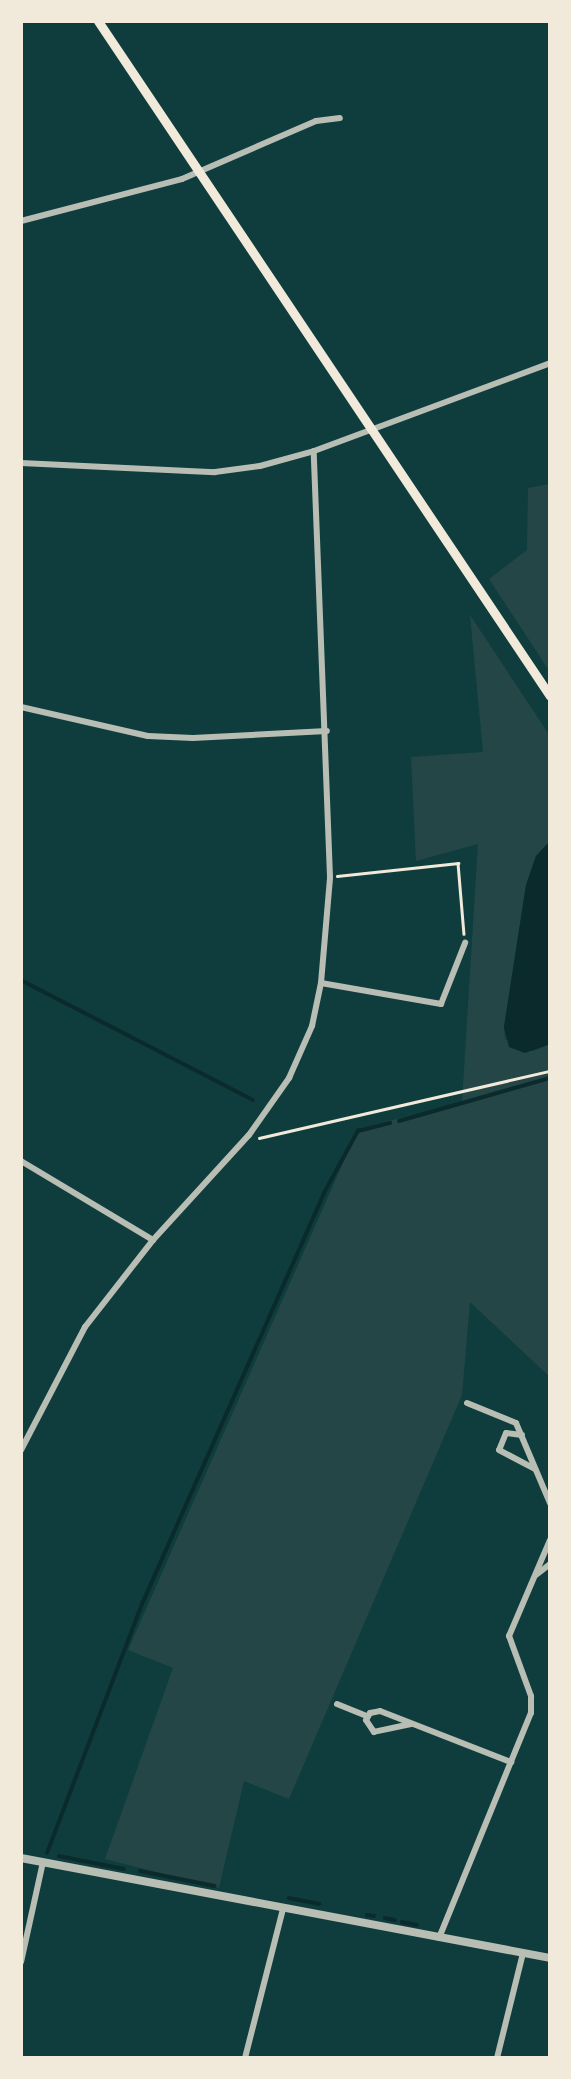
<!DOCTYPE html>
<html>
<head>
<meta charset="utf-8">
<style>
	body { margin:0 }
	#map { position:relative; width:571px; height:2079px; overflow:hidden; background:#0f3d3e; font-family:Lora,serif }
	div>[style] { position:absolute }
	[style*='--x'] { left:calc(var(--x)*1px); top:calc(var(--y)*1px); width:calc(var(--w)*1px); rotate:calc(var(--a)*1deg) }
	.green>* { inset:0; background:#244646 }
	.water>* { inset:0; background:#0a2a2b }
	.stream>* { height:3.5px; margin:-1.75px; padding:0 1.75px; transform-origin:1.75px; border-radius:1.75px; background:#0a2a2b }
	.path>* { height:2.5px; margin:-1.25px; padding:0 1.25px; transform-origin:1.25px; border-radius:1.25px; background:#f1e9da }
	.minor>* { height:6px; margin:-3px; padding:0 3px; transform-origin:3px; border-radius:3px; background:#b8beb3 }
	.tertiary>* { height:8px; margin:-4px; padding:0 4px; transform-origin:4px; border-radius:4px; background:#b8beb3 }
	.secondary>* { height:9px; margin:-4.5px; padding:0 4.5px; transform-origin:4.5px; border-radius:4.5px; background:#f1e9da }
	span { translate:-50% -50%; white-space:nowrap; text-align:center; line-height:1.15; -webkit-text-stroke:6px #f1e9da; paint-order:stroke }
	.frame { position:absolute; inset:0; border:23px solid #f1e9da; pointer-events:none }
</style>
</head>
<body>
<div id="map">
	<div class="green">
		<i style="clip-path:polygon(550px 484px,550px 672px,489px 579px,527px 550px,528px 488px)"></i>
		<i style="clip-path:polygon(470px 615px,550px 736px,550px 841px,536px 856px,526px 885px,504px 1027px,505px 1039px,533px 1051px,550px 1044px,550px 1377px,470px 1302px,462px 1395px,289px 1799px,244px 1781px,219px 1888px,105px 1859px,173px 1668px,128px 1650px,358px 1129px,462px 1102px,478px 844px,416px 861px,411px 757px,483px 752px)"></i>
	</div>
	<div class="water">
		<i style="clip-path:polygon(550px 841px,550px 1044px,525px 1053px,509px 1047px,504px 1027px,526px 885px,536px 856px)"></i>
	</div>
	<div class="stream">
		<i style="--x:21;--y:980;--w:261;--a:27.3"></i>
		<i style="--x:399;--y:1121;--w:157;--a:-15.9"></i>
		<i style="--x:47;--y:1853;--w:269;--a:-69.1"></i>
		<i style="--x:143;--y:1602;--w:447;--a:-66.1"></i>
		<i style="--x:324;--y:1193;--w:71;--a:-61.3"></i>
		<i style="--x:358;--y:1131;--w:33;--a:-14"></i>
		<i style="--x:59;--y:1856;--w:66;--a:11.3"></i>
		<i style="--x:140;--y:1871;--w:76;--a:11.3"></i>
		<i style="--x:289;--y:1898;--w:31;--a:11"></i>
		<i style="--x:367;--y:1915;--w:7;--a:8"></i>
		<i style="--x:385;--y:1918;--w:10;--a:11"></i>
		<i style="--x:402;--y:1922;--w:15;--a:11"></i>
	</div>
	<div class="path">
		<i style="--x:337;--y:876;--w:122;--a:-6.1"></i>
		<i style="--x:458;--y:863;--w:71;--a:85.2"></i>
		<i style="--x:259;--y:1138;--w:299;--a:-13"></i>
	</div>
	<div class="minor">
		<i style="--x:21;--y:221;--w:166;--a:-14.6"></i>
		<i style="--x:182;--y:179;--w:146;--a:-23.4"></i>
		<i style="--x:316;--y:121;--w:24;--a:-7"></i>
		<i style="--x:21;--y:463;--w:194;--a:2.7"></i>
		<i style="--x:215;--y:472;--w:45;--a:-7.6"></i>
		<i style="--x:260;--y:466;--w:56;--a:-15.5"></i>
		<i style="--x:314;--y:451;--w:252;--a:-20.4"></i>
		<i style="--x:21;--y:707;--w:130;--a:12.9"></i>
		<i style="--x:148;--y:736;--w:45;--a:2.5"></i>
		<i style="--x:193;--y:738;--w:134;--a:-3"></i>
		<i style="--x:321;--y:983;--w:122;--a:9.9"></i>
		<i style="--x:441;--y:1004;--w:66;--a:-68.5"></i>
		<i style="--x:21;--y:1161;--w:154;--a:30.9"></i>
		<i style="--x:467;--y:1403;--w:53;--a:22.2"></i>
		<i style="--x:516;--y:1423;--w:87;--a:67"></i>
		<i style="--x:522;--y:1435;--w:16;--a:-173"></i>
		<i style="--x:506;--y:1433;--w:18;--a:112"></i>
		<i style="--x:499;--y:1450;--w:41;--a:27.8"></i>
		<i style="--x:21;--y:1450;--w:139;--a:-62.5"></i>
		<i style="--x:85;--y:1327;--w:110;--a:-52"></i>
		<i style="--x:153;--y:1240;--w:142;--a:-47.6"></i>
		<i style="--x:249;--y:1135;--w:70;--a:-54.9"></i>
		<i style="--x:289;--y:1078;--w:57;--a:-66.1"></i>
		<i style="--x:312;--y:1026;--w:44;--a:-78.2"></i>
		<i style="--x:321;--y:983;--w:106;--a:-85.1"></i>
		<i style="--x:330;--y:877;--w:426;--a:-92.2"></i>
		<i style="--x:536;--y:1575;--w:18;--a:-38"></i>
		<i style="--x:337;--y:1704;--w:32;--a:22"></i>
		<i style="--x:411;--y:1724;--w:38;--a:168"></i>
		<i style="--x:374;--y:1732;--w:14;--a:-124"></i>
		<i style="--x:366;--y:1720;--w:8;--a:-60"></i>
		<i style="--x:370;--y:1713;--w:10;--a:-11"></i>
		<i style="--x:380;--y:1711;--w:141;--a:21.3"></i>
		<i style="--x:439;--y:1938;--w:243;--a:-67.8"></i>
		<i style="--x:531;--y:1713;--w:17;--a:-90"></i>
		<i style="--x:531;--y:1696;--w:64;--a:-110.1"></i>
		<i style="--x:509;--y:1636;--w:104;--a:-66.9"></i>
		<i style="--x:21;--y:1962;--w:102;--a:-77.6"></i>
		<i style="--x:245;--y:2058;--w:154;--a:-75.7"></i>
		<i style="--x:497;--y:2058;--w:108;--a:-76.1"></i>
	</div>
	<div class="tertiary">
		<i style="--x:21;--y:1858;--w:538;--a:10.7"></i>
	</div>
	<div class="secondary">
		<i style="--x:98;--y:21;--w:812;--a:56.19"></i>
	</div>
	<div class="frame"></div>
</div>
</body>
</html>
